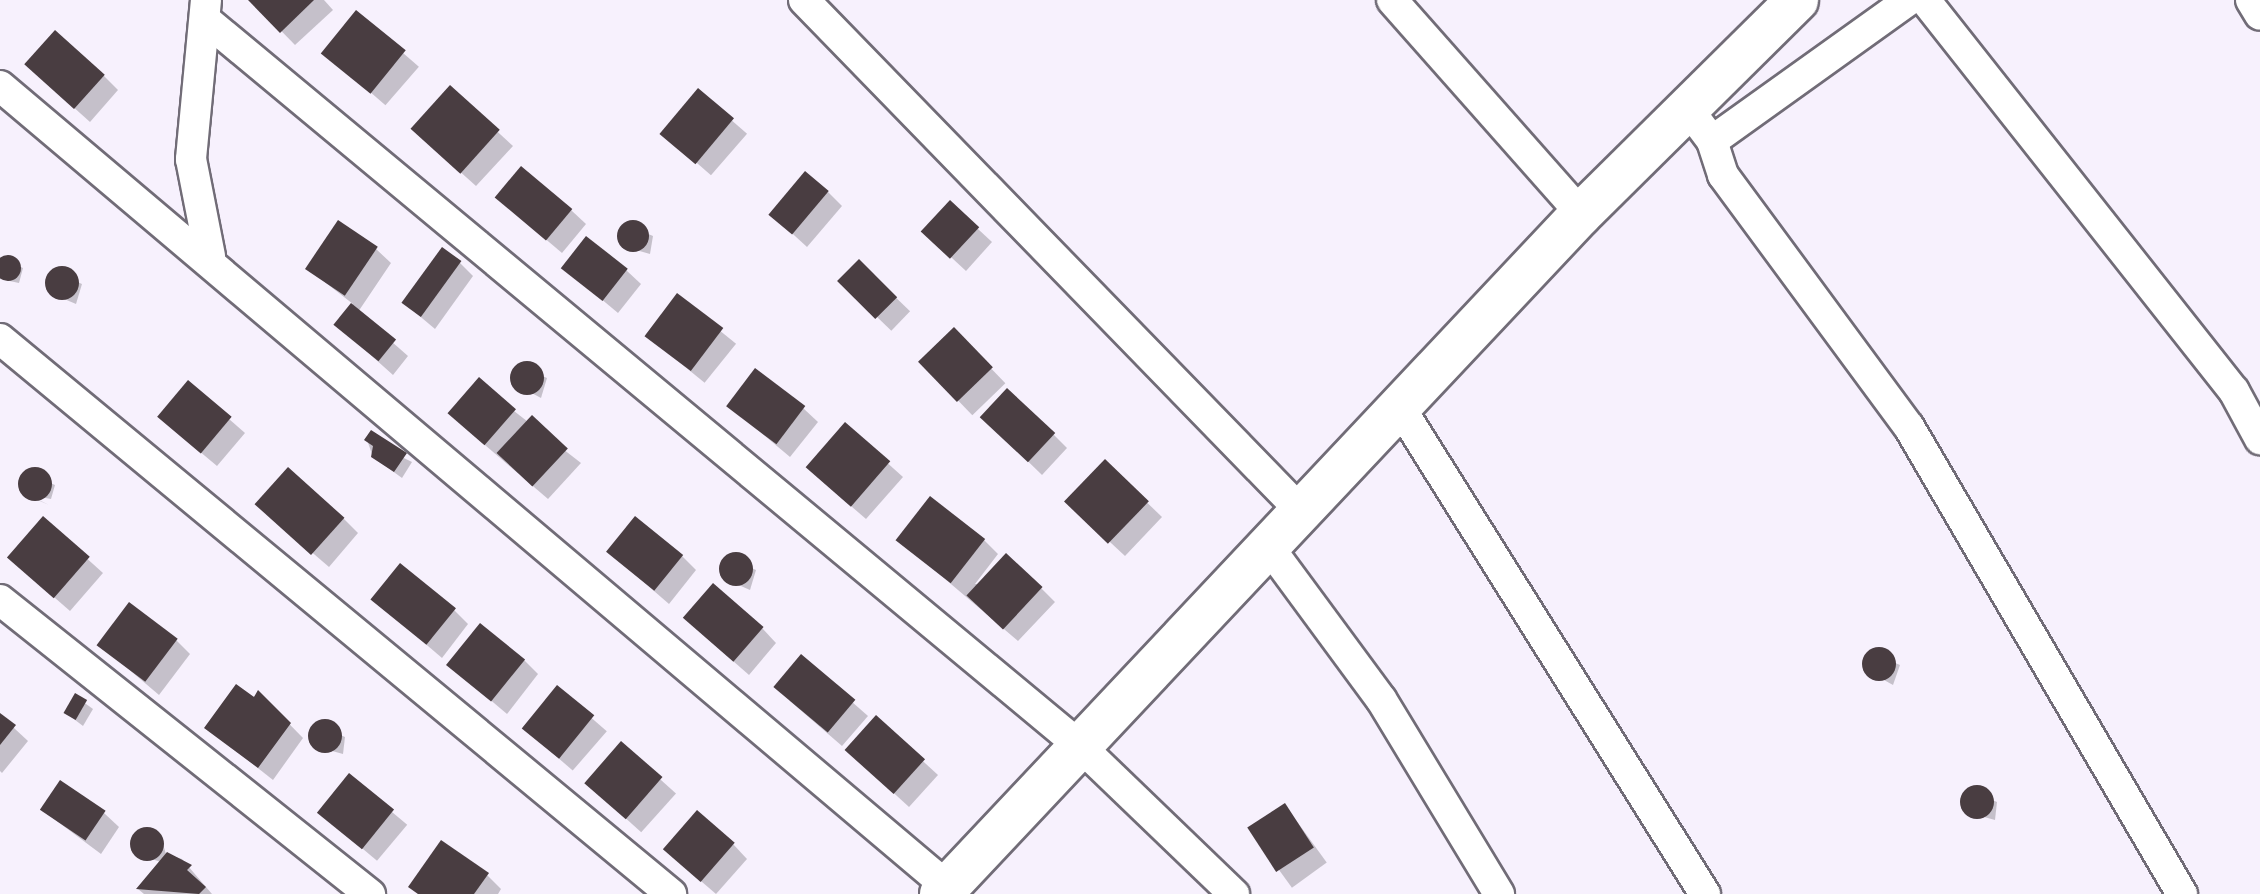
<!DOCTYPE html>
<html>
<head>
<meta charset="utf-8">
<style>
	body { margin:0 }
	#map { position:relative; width:2260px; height:894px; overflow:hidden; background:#f7f1fd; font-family:"Source Sans 3",sans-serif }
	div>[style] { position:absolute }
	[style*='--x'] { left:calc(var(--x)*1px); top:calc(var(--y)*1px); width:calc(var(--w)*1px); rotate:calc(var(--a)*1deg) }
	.shadow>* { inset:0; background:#0003; transform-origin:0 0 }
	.building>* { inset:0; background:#493d41; transform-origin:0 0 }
	.round { border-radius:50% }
	.roads { filter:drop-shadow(2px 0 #716c77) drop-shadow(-2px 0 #716c77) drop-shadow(0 2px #716c77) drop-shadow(0 -2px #716c77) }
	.street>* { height:30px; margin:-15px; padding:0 15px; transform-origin:15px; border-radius:15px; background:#fff }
	.secondary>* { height:42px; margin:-21px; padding:0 21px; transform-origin:21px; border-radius:21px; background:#fff }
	span { translate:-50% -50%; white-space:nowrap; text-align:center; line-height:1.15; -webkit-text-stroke:8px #f7f1fd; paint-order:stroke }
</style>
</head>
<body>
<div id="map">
	<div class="shadow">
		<i style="clip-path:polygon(251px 0,324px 0,333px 10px,295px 45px)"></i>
		<i style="left:357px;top:13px;width:82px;height:51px;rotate:41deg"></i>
		<i style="clip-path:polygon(104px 76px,118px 90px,90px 122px,42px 79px)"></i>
		<i style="clip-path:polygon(450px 88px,513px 146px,476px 186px,428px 143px)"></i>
		<i style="left:698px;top:91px;width:65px;height:55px;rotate:41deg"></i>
		<i style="clip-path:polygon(828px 192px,842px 206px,807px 247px,771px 214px)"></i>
		<i style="clip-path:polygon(497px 198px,571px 210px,586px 224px,562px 253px)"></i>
		<i style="clip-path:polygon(950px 203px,992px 242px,966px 271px,939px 246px)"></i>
		<i style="clip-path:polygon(625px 224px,653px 236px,650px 254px,622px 246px)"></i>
		<i style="clip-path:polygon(376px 249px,391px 263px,358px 312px,408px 356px,393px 375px,336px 324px,353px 304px,308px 269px)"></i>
		<i style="clip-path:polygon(0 258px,23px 268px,19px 283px,0 279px)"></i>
		<i style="clip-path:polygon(459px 262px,473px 276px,435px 329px,403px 302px)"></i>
		<i style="left:859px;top:262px;width:71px;height:27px;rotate:44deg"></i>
		<i style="clip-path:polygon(564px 268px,626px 270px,641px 284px,618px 313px)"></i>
		<i style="clip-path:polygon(54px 272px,82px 284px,76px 304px,50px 293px)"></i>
		<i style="left:677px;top:296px;width:76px;height:50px;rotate:39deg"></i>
		<i style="left:954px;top:330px;width:74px;height:46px;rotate:46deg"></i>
		<i style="clip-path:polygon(519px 366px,547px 378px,541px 398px,513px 383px)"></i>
		<i style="clip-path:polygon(188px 383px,245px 433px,217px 466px,174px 430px)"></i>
		<i style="clip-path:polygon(729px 406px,803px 408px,818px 422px,790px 457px)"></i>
		<i style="clip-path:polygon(514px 411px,581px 463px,548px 499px,464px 427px)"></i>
		<i style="clip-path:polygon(982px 417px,1053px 434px,1067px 448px,1042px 475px)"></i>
		<i style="clip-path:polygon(845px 425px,903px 477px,866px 519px,822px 481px)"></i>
		<i style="clip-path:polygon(367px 440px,412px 462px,402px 478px,373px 457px)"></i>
		<i style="clip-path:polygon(1105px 462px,1162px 517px,1125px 556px,1082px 516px)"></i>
		<i style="clip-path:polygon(27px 473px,55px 485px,51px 499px,29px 495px,49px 505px,24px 494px)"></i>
		<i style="clip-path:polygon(272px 518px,344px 519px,358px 533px,329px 567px)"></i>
		<i style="clip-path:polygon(43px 519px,103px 573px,70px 611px,24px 571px)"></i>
		<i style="clip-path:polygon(898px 539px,984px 540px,998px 554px,975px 584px,1041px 588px,1055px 602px,1018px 641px)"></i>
		<i style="clip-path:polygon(609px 552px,682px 556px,696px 570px,669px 604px)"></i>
		<i style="clip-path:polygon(728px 558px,756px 570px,750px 590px,725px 579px)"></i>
		<i style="clip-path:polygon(373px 599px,454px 610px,468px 624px,442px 658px)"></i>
		<i style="clip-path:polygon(762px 628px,776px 643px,749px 675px,700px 632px)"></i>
		<i style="clip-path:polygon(176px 640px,190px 654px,159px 695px,99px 644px)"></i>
		<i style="clip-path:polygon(1872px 653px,1900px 665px,1893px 685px,1866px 670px)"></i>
		<i style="clip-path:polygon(801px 657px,868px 716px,842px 746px,790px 701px)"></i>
		<i style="clip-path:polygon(524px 660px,538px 674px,507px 714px,449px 665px)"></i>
		<i style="left:557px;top:688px;width:66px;height:52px;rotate:41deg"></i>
		<i style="clip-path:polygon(259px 693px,303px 738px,273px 780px,206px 727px)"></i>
		<i style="clip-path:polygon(75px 696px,93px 709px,83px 726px,66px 713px)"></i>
		<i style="clip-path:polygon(0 715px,28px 741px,2px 773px,0 771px)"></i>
		<i style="clip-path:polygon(876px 718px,938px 775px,909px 807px,862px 764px)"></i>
		<i style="clip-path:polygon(317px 725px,345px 737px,343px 754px,314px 746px)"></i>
		<i style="left:621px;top:744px;width:74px;height:52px;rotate:42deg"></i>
		<i style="left:349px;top:776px;width:76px;height:47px;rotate:40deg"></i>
		<i style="clip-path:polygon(1969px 790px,1997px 802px,1995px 820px,1966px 812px)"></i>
		<i style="left:1285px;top:805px;width:71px;height:43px;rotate:54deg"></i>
		<i style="clip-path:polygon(42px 810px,104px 813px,119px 827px,101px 854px)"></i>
		<i style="clip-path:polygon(139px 833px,161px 838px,166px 854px,182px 859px,212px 894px,144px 894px,138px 889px,161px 862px,136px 854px)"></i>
		<i style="clip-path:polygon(733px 844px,747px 859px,716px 894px,680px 863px)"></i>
		<i style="clip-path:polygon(487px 875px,501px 889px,498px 894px,418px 894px,411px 887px)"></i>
	</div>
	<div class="building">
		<i style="clip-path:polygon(248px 0,314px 0,280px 33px)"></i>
		<i style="left:356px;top:10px;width:64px;height:56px;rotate:39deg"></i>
		<i style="left:55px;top:30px;width:67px;height:46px;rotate:42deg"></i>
		<i style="left:450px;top:85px;width:67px;height:59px;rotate:42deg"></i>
		<i style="left:698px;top:88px;width:47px;height:60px;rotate:40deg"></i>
		<i style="left:521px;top:166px;width:67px;height:41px;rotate:40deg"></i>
		<i style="left:805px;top:171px;width:31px;height:57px;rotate:40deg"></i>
		<i style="left:950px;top:200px;width:40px;height:43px;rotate:43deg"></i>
		<i class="round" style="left:617px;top:220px;width:32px;height:32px"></i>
		<i style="left:338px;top:220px;width:48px;height:59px;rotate:34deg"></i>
		<i style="left:586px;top:236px;width:53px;height:41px;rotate:38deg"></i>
		<i style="left:442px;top:247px;width:24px;height:69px;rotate:36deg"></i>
		<i class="round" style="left:-5px;top:255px;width:26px;height:26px"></i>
		<i style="left:859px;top:259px;width:54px;height:31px;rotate:45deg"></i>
		<i class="round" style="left:45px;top:266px;width:34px;height:34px"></i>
		<i style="left:677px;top:293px;width:58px;height:54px;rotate:37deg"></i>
		<i style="left:351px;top:303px;width:58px;height:28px;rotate:39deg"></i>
		<i style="left:954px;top:327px;width:56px;height:50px;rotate:46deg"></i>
		<i class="round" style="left:510px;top:361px;width:34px;height:34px"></i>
		<i style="left:755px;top:368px;width:63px;height:48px;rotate:37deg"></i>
		<i style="left:479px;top:377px;width:49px;height:48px;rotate:41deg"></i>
		<i style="left:188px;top:380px;width:57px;height:48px;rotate:40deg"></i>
		<i style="left:1007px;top:388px;width:66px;height:40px;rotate:43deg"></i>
		<i style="left:532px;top:415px;width:49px;height:52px;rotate:43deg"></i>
		<i style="left:845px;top:422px;width:60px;height:60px;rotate:41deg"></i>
		<i style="clip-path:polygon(371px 430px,407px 453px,394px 472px,371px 457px,373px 446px,364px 440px)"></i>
		<i style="left:1105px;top:459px;width:61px;height:59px;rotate:44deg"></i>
		<i style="left:288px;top:467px;width:76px;height:50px;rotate:42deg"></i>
		<i class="round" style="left:18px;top:467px;width:34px;height:34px"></i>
		<i style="left:930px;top:496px;width:70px;height:56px;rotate:38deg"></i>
		<i style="left:43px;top:516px;width:62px;height:55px;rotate:41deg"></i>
		<i style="left:635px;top:516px;width:62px;height:46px;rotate:39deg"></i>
		<i class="round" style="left:719px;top:552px;width:34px;height:34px"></i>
		<i style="left:1006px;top:553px;width:50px;height:58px;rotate:43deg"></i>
		<i style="left:400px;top:563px;width:72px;height:47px;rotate:39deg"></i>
		<i style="left:713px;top:583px;width:67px;height:46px;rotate:41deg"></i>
		<i style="left:129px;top:602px;width:61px;height:54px;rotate:37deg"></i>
		<i style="left:480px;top:623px;width:58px;height:54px;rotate:39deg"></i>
		<i class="round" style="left:1862px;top:647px;width:34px;height:34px"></i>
		<i style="left:801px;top:654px;width:71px;height:43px;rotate:40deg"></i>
		<i style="clip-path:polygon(236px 684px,254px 697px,258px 690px,291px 723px,258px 768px,204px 728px)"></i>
		<i style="left:557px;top:685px;width:48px;height:56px;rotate:39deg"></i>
		<i style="left:75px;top:693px;width:14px;height:23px;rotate:30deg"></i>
		<i style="clip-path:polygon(0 713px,16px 725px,0 745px)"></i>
		<i style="left:876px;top:715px;width:66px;height:47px;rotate:42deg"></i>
		<i class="round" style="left:308px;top:719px;width:34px;height:34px"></i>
		<i style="left:621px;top:741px;width:55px;height:56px;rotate:41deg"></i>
		<i style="left:349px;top:773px;width:58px;height:51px;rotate:39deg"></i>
		<i style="left:60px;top:780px;width:55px;height:36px;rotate:34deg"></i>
		<i class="round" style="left:1960px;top:785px;width:34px;height:34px"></i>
		<i style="left:1285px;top:803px;width:53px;height:45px;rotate:57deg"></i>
		<i style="left:697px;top:810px;width:50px;height:52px;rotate:41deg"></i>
		<i class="round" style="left:130px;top:827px;width:34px;height:34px"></i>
		<i style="clip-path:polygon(441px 840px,489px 873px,474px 894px,418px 894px,408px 887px)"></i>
		<i style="clip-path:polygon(167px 852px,192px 865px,187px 870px,206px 887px,199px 894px,136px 889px)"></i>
	</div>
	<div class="roads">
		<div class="street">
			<i style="--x:206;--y:0;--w:160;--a:95.4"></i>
			<i style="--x:191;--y:159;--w:99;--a:78.9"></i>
			<i style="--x:804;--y:0;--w:713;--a:45.8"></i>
			<i style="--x:1392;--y:0;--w:286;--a:48.5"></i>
			<i style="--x:1925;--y:0;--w:498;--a:51.7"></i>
			<i style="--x:2234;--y:391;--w:55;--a:61.6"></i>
			<i style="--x:2251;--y:0;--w:17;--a:59"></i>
			<i style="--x:207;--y:21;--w:1135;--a:39.71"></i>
			<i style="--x:1080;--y:746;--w:214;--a:43.9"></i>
			<i style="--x:0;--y:86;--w:1241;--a:40.2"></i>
			<i style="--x:1688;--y:109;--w:40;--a:53"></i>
			<i style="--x:1712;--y:141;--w:36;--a:72"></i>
			<i style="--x:1723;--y:175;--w:313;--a:53.6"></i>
			<i style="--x:1909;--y:427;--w:541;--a:59.69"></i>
			<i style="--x:1712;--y:141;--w:242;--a:-35.6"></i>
			<i style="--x:0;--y:339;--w:871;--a:39.59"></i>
			<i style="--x:1399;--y:406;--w:576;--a:57.91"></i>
			<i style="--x:1268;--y:546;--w:190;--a:53.6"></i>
			<i style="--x:1381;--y:699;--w:228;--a:58.8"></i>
			<i style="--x:0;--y:600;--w:473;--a:38.5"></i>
		</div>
		<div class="secondary">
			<i style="--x:941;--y:894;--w:934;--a:-46.74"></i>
			<i style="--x:1581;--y:214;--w:304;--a:-44.7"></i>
		</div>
	</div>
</div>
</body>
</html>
